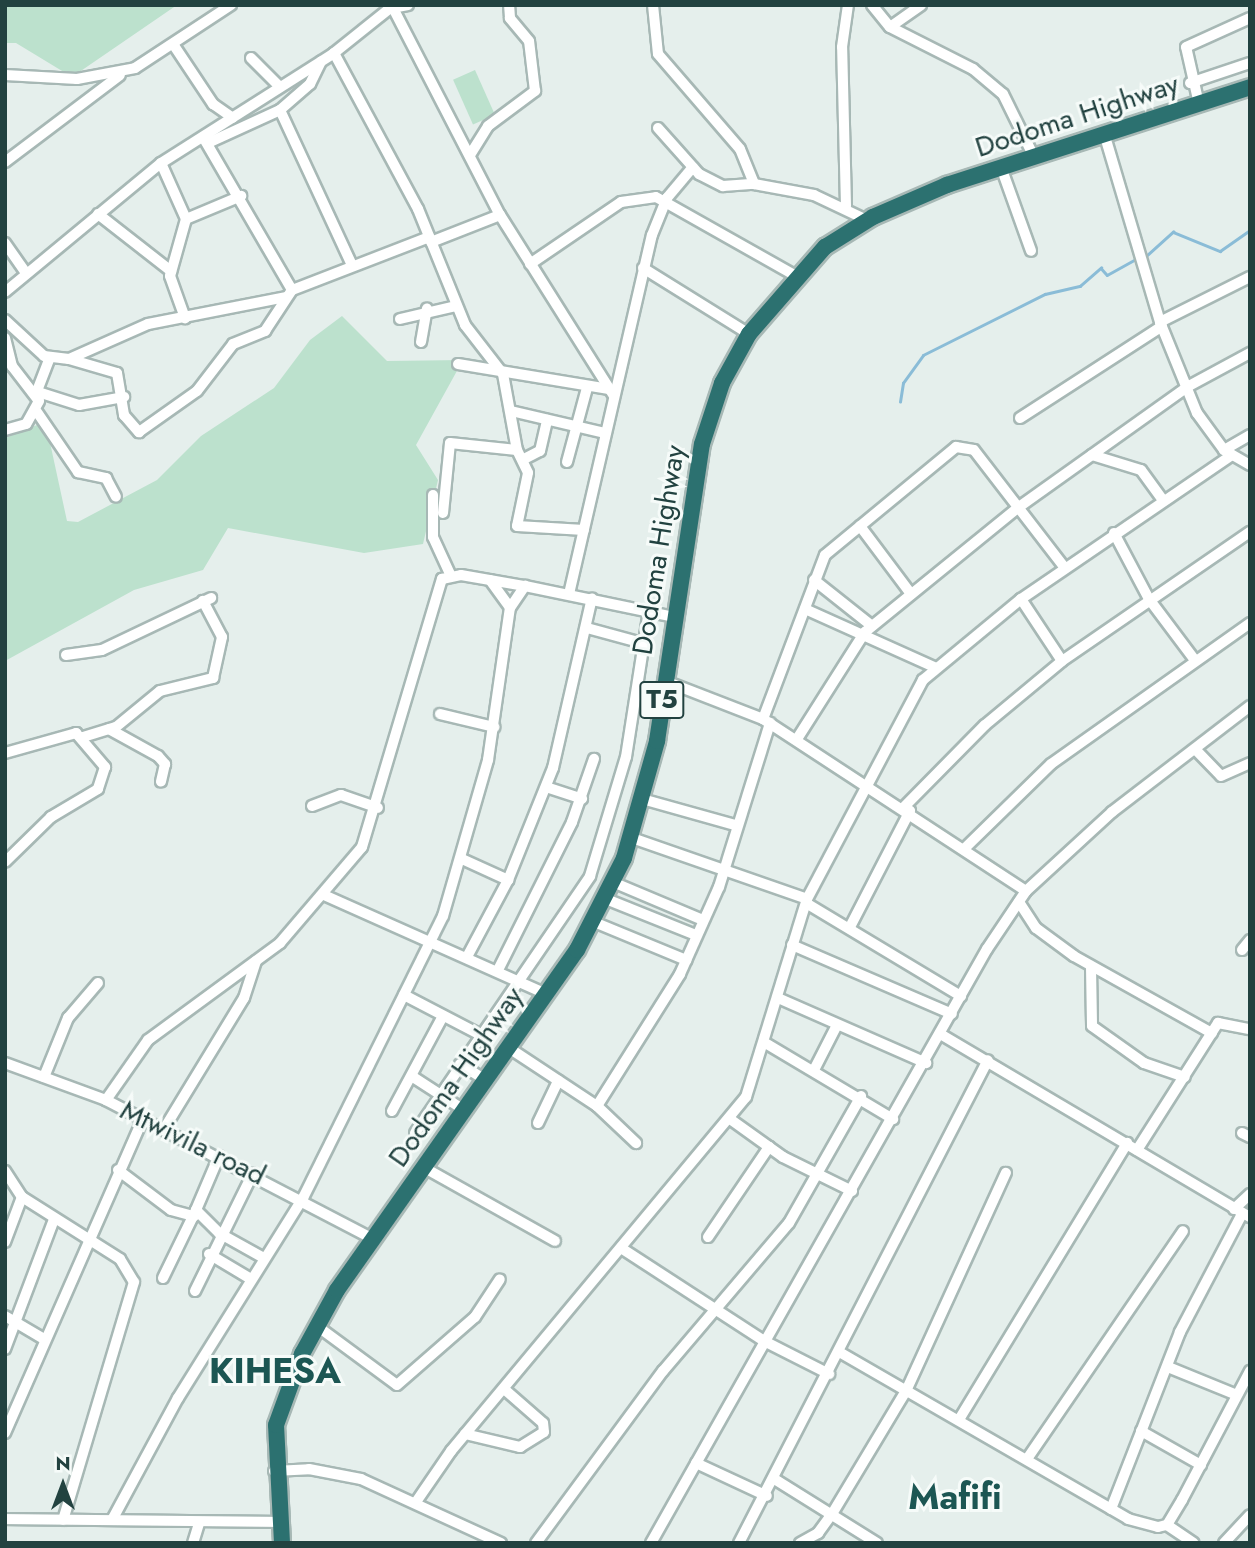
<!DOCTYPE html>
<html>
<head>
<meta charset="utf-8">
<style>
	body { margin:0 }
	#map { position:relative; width:1255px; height:1548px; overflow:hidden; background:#e5efec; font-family:Jost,sans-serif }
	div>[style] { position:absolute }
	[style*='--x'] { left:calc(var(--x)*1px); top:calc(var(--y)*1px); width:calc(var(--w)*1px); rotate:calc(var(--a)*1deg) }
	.green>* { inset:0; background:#bce1cd; transform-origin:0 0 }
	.stream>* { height:2.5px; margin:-1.25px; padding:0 1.25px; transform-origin:1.25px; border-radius:1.25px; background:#8abcd7 }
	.roads { filter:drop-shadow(2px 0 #a7b8b5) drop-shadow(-2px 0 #a7b8b5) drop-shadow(0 2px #a7b8b5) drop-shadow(0 -2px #a7b8b5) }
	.minor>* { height:10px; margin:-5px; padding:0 5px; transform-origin:5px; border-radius:5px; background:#fff }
	.highway>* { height:16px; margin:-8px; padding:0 8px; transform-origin:8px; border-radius:8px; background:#2c7170 }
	span { translate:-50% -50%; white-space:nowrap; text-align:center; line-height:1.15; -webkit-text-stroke:6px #f6fbf9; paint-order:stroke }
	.shield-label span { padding:2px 5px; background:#f6fbf9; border:2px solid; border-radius:5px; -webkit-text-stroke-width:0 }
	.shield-label { font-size:26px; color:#224240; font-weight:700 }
	.street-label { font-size:28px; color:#224240 }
	.district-label { font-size:35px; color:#1c5653; font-weight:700 }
	.frame { position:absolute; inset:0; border:7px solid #224240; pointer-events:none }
	.north { position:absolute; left:28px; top:1450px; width:70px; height:70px; -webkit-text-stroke:5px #f6fbf9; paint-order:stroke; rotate:0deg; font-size:19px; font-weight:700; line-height:28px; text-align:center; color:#224240 }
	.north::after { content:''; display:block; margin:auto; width:24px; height:32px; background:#224240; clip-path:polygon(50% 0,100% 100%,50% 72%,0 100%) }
</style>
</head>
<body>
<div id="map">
	<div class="green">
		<i style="clip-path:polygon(5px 5px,177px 5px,72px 77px,16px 43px,5px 43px)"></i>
		<i style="left:475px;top:70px;width:49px;height:24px;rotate:66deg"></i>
		<i style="clip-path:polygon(342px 316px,387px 361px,463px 360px,416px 445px,438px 480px,423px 544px,364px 553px,228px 528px,203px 570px,134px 590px,5px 661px,5px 438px,37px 425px,49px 438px,67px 521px,78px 522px,157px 480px,201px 436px,274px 388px,310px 340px)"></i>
	</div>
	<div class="stream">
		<i style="--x:1145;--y:257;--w:38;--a:-42"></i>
		<i style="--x:1173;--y:232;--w:51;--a:22"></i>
		<i style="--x:1220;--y:251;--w:37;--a:-35"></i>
		<i style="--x:900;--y:402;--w:19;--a:-81"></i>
		<i style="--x:903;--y:383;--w:34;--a:-54"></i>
		<i style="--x:923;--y:355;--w:136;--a:-26.6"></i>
		<i style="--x:1045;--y:294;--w:36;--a:-13"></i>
		<i style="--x:1080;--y:286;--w:28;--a:-41"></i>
		<i style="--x:1101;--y:268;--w:9;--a:49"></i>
		<i style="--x:1107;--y:275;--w:35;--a:-29"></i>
	</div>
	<div class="roads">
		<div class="minor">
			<i style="--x:408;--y:5;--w:15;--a:169"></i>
			<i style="--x:393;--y:8;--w:233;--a:62.7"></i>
			<i style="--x:500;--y:215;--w:214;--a:57.8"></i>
			<i style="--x:653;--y:5;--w:49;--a:84.2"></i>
			<i style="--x:658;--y:54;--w:125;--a:49.2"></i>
			<i style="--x:740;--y:149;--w:38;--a:68"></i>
			<i style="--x:872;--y:5;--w:28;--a:51"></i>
			<i style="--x:890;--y:27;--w:93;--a:26.8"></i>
			<i style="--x:973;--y:69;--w:39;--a:40"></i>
			<i style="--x:1003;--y:94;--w:70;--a:63.8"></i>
			<i style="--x:890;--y:27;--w:38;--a:-35"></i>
			<i style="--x:175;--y:47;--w:69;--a:56.3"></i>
			<i style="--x:213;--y:104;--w:24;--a:35"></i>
			<i style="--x:334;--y:53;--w:177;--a:61.7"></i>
			<i style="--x:418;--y:209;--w:125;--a:67.9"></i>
			<i style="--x:465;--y:325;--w:62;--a:52.2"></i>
			<i style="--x:503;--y:374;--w:77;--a:79.6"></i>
			<i style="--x:517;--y:450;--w:25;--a:64"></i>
			<i style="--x:528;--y:473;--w:54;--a:101.7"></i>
			<i style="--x:517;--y:526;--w:67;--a:3.4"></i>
			<i style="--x:251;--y:58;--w:41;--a:45"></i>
			<i style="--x:5;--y:75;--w:72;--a:3.2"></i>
			<i style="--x:77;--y:79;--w:59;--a:-10.7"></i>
			<i style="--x:135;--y:68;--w:115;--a:-33.3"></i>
			<i style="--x:1190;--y:83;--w:63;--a:-18.4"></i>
			<i style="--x:1199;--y:104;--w:58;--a:-102.8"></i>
			<i style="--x:1186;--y:47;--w:70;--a:-24.4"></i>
			<i style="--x:280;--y:110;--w:169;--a:65.1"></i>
			<i style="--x:658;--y:128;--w:62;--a:48.3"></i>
			<i style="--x:699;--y:174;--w:27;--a:27"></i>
			<i style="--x:723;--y:186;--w:31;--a:-4"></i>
			<i style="--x:754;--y:184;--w:61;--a:10.4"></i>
			<i style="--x:814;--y:195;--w:59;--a:25.3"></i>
			<i style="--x:1104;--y:133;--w:197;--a:73.5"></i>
			<i style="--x:1160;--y:322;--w:98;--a:67.9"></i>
			<i style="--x:1197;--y:413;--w:46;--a:53.9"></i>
			<i style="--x:1224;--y:450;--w:30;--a:30"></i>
			<i style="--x:203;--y:137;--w:177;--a:59.8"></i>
			<i style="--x:208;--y:143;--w:79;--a:-24.6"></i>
			<i style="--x:280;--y:110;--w:40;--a:-41"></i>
			<i style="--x:310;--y:84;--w:25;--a:-64"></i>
			<i style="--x:470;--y:155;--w:34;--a:-58"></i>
			<i style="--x:488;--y:126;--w:59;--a:-36.7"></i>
			<i style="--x:535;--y:91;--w:50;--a:-96.8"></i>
			<i style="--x:529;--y:41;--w:30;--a:-130"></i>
			<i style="--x:510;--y:18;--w:13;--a:-94"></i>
			<i style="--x:5;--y:162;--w:144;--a:-37.1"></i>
			<i style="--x:161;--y:163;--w:61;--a:65.9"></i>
			<i style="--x:186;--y:219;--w:59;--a:105.7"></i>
			<i style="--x:170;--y:276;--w:45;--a:70.3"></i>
			<i style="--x:1001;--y:167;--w:89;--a:70.3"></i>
			<i style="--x:846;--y:206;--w:159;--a:-91.4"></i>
			<i style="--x:842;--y:47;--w:42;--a:-81.9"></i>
			<i style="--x:98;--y:214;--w:93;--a:38"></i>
			<i style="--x:186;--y:219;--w:60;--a:-22.7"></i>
			<i style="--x:431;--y:242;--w:74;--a:-21.4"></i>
			<i style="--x:5;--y:243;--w:37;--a:55"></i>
			<i style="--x:530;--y:264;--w:110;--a:-34.3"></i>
			<i style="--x:621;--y:202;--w:35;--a:-8"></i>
			<i style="--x:656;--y:197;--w:161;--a:29.4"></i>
			<i style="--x:643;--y:268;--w:125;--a:31.9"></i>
			<i style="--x:5;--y:292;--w:202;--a:-39.6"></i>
			<i style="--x:161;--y:163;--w:205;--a:-32.4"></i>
			<i style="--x:334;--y:53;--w:77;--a:-38.7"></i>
			<i style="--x:400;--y:319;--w:57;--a:-13.1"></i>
			<i style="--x:5;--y:320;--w:53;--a:42.7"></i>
			<i style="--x:44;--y:356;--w:25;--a:7"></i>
			<i style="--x:69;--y:359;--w:86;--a:-23.9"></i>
			<i style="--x:148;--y:324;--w:140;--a:-11.1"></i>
			<i style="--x:1160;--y:322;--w:101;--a:-26.6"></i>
			<i style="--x:5;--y:338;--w:29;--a:76"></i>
			<i style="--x:12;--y:366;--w:44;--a:52.4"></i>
			<i style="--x:39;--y:401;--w:26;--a:119"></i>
			<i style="--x:26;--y:424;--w:22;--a:164"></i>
			<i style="--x:421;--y:342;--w:34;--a:-80"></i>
			<i style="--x:69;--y:359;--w:50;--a:16.3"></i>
			<i style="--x:117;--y:373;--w:43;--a:80.5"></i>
			<i style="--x:124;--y:415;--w:23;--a:49"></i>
			<i style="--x:139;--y:432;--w:71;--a:-35.3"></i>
			<i style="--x:197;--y:391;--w:59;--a:-52.5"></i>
			<i style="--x:233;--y:344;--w:35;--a:-22"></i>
			<i style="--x:265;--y:331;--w:49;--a:-56.6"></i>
			<i style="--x:292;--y:290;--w:147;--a:-21.1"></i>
			<i style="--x:458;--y:364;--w:153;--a:9.4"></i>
			<i style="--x:37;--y:391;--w:34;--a:-69"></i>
			<i style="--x:38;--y:392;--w:43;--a:17.6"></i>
			<i style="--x:79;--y:405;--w:46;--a:-10.1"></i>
			<i style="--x:511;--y:411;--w:97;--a:13.2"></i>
			<i style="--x:37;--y:412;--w:73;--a:55.7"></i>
			<i style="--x:78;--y:472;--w:29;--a:12"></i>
			<i style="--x:106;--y:478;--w:21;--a:62"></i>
			<i style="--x:1020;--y:418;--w:169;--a:-32.9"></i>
			<i style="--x:1224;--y:450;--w:30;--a:-30"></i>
			<i style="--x:1092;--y:455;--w:51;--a:17"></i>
			<i style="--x:1141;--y:470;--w:34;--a:54"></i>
			<i style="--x:524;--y:459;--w:18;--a:-27"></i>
			<i style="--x:540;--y:451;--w:32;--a:-77"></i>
			<i style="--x:567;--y:462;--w:77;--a:-74.9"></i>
			<i style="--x:433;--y:495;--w:42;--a:90"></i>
			<i style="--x:433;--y:537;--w:41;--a:65.3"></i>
			<i style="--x:443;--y:513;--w:70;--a:-84.3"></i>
			<i style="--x:450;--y:443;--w:67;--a:6"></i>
			<i style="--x:860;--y:526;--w:85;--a:53.1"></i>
			<i style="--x:1114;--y:533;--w:75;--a:62.1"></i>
			<i style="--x:1149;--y:599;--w:75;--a:53.1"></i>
			<i style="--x:490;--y:580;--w:34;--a:54"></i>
			<i style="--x:814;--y:580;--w:74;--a:38.4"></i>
			<i style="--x:569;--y:594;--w:368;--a:-77"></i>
			<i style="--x:652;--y:235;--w:40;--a:-68"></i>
			<i style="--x:667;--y:198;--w:40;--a:-50"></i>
			<i style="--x:1021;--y:599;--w:74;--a:56.5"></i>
			<i style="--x:805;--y:609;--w:144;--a:24.2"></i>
			<i style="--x:587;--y:628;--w:61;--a:15.2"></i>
			<i style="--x:66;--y:655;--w:36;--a:-8"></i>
			<i style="--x:102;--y:650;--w:121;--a:-25.5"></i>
			<i style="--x:665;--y:681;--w:105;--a:21.2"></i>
			<i style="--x:763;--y:719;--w:314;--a:33.2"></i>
			<i style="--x:440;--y:714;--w:56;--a:13.5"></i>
			<i style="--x:763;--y:719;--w:175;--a:-69.3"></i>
			<i style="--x:825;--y:555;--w:170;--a:-39.5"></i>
			<i style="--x:956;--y:447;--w:18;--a:9"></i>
			<i style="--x:974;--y:450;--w:149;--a:52.4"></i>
			<i style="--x:109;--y:729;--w:56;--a:28.9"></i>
			<i style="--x:158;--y:756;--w:11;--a:49"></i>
			<i style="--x:165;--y:764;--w:18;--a:103"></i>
			<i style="--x:83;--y:737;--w:34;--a:-17"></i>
			<i style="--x:116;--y:727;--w:57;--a:-39.3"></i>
			<i style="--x:160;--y:691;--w:55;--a:-13.8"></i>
			<i style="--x:213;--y:678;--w:42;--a:-77.6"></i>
			<i style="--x:222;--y:637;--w:41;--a:-117.8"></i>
			<i style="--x:797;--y:739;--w:127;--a:-57.6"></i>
			<i style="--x:865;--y:632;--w:198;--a:-39.1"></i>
			<i style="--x:1019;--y:507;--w:206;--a:-35.5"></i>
			<i style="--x:1187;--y:387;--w:72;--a:-28.4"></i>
			<i style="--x:1195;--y:749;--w:37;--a:46"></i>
			<i style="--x:1221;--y:776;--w:32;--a:-24"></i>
			<i style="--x:5;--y:753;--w:74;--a:-15.7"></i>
			<i style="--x:76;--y:733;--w:45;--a:49.5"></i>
			<i style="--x:105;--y:767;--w:23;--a:108"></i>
			<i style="--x:98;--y:789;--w:55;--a:149.2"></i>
			<i style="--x:51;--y:817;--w:64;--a:135.6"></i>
			<i style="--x:546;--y:787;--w:38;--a:18"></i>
			<i style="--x:642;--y:799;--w:97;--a:15.6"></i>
			<i style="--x:312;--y:806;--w:31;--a:-21"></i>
			<i style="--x:341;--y:795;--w:39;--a:19"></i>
			<i style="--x:904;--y:807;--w:115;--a:-45.4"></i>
			<i style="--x:985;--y:725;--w:100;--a:-39.7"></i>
			<i style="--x:1062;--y:661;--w:228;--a:-34.5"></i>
			<i style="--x:632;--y:838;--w:185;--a:19.2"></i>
			<i style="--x:965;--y:848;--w:120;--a:-44.3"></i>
			<i style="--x:1051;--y:764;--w:244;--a:-35.3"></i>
			<i style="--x:462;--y:859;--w:51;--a:24.5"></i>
			<i style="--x:615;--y:883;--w:95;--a:22.8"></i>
			<i style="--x:324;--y:895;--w:243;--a:24"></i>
			<i style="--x:606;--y:899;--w:97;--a:21.8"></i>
			<i style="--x:1019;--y:902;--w:31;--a:57"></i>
			<i style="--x:1036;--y:928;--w:47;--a:36.4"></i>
			<i style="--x:1074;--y:956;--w:158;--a:29.2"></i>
			<i style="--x:806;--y:903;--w:181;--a:31"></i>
			<i style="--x:594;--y:922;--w:100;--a:22.4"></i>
			<i style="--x:850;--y:927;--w:131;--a:-62.7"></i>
			<i style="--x:792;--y:945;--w:174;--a:23.3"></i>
			<i style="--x:1242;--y:950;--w:13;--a:-51"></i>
			<i style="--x:468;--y:955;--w:85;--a:-61.9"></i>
			<i style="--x:508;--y:880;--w:121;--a:-68.1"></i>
			<i style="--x:553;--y:768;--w:174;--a:-77.1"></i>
			<i style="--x:1091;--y:967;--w:59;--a:89"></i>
			<i style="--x:1092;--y:1026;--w:64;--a:35.4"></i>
			<i style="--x:1144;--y:1063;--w:43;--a:18.9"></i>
			<i style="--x:498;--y:970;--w:165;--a:-63.4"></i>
			<i style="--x:572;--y:822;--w:67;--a:-70.8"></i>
			<i style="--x:404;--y:995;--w:85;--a:27.5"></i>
			<i style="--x:778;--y:998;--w:162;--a:23.7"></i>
			<i style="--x:942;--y:1035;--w:358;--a:30.6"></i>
			<i style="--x:767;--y:1044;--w:147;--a:30.8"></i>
			<i style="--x:509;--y:1048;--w:105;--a:33.4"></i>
			<i style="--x:597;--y:1106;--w:54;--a:43.5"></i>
			<i style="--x:5;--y:1063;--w:108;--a:20.1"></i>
			<i style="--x:106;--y:1100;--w:301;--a:27.5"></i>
			<i style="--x:460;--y:1064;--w:31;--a:32"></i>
			<i style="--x:815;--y:1068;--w:48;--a:-62.9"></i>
			<i style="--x:44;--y:1077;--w:64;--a:-67.9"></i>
			<i style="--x:68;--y:1018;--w:46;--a:-49.4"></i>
			<i style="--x:413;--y:1077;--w:61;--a:32.9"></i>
			<i style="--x:106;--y:1100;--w:73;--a:-55"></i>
			<i style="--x:148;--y:1040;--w:164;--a:-36.3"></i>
			<i style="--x:280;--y:943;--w:126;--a:-49.5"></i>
			<i style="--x:362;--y:847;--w:280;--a:-73.4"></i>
			<i style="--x:442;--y:579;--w:19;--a:-12"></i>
			<i style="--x:461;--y:575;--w:65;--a:9.8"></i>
			<i style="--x:525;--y:586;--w:153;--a:11.7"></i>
			<i style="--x:597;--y:1106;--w:156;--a:-57.8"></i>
			<i style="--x:680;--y:974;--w:95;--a:-65.9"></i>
			<i style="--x:719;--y:887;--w:172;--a:-72.7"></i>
			<i style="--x:392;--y:1111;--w:108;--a:-61.8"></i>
			<i style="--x:730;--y:1119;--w:65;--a:35.6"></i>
			<i style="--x:783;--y:1157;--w:77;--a:26.2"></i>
			<i style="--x:538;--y:1123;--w:47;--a:-64.5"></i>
			<i style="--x:164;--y:1129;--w:153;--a:-58.6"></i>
			<i style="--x:244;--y:998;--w:39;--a:-72"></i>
			<i style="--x:415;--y:1133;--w:311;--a:-55.7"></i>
			<i style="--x:590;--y:876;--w:124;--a:-73.2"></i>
			<i style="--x:626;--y:757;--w:149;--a:-81.1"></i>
			<i style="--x:1242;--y:1133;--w:9;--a:27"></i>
			<i style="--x:1137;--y:1150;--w:151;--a:-57.5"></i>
			<i style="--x:1218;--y:1023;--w:33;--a:11"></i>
			<i style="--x:219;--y:1156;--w:59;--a:113.1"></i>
			<i style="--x:196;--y:1210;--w:33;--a:45"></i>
			<i style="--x:219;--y:1233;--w:49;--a:29.2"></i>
			<i style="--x:425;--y:1168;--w:149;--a:29.3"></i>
			<i style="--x:118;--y:1170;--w:66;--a:37"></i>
			<i style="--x:171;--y:1210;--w:24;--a:15"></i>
			<i style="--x:5;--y:1171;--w:31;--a:57"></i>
			<i style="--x:22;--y:1197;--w:116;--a:32.3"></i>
			<i style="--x:120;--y:1259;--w:27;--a:59"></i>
			<i style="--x:134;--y:1282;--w:248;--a:106.6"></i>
			<i style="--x:1234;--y:1209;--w:22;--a:-43"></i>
			<i style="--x:708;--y:1237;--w:109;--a:-55.9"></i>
			<i style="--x:5;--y:1242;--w:48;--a:-69.3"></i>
			<i style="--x:621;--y:1248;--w:173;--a:33"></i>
			<i style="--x:766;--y:1342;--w:71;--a:26.9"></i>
			<i style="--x:209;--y:1254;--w:49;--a:30.8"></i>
			<i style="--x:163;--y:1278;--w:76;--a:-64.1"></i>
			<i style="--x:195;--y:1291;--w:131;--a:-63.8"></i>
			<i style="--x:5;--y:1316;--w:45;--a:30.5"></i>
			<i style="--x:317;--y:1326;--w:99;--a:36.4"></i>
			<i style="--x:397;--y:1385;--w:103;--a:-41.1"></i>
			<i style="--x:475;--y:1317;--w:45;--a:-56.7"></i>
			<i style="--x:5;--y:1349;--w:139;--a:-69.3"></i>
			<i style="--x:841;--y:1353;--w:332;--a:30"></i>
			<i style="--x:1128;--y:1519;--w:31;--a:15"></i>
			<i style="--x:1158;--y:1527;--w:9;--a:-13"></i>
			<i style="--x:1167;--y:1525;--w:29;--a:-59"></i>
			<i style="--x:1182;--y:1500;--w:146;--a:-62.2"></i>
			<i style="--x:1168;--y:1367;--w:74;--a:22.1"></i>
			<i style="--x:960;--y:1418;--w:322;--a:-58.7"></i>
			<i style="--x:1141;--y:1431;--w:69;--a:29.5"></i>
			<i style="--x:5;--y:1433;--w:343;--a:-66.3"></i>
			<i style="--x:465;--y:1434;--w:57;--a:13.3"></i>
			<i style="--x:520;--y:1447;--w:28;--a:-32"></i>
			<i style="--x:544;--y:1432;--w:9;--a:-96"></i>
			<i style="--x:543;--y:1423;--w:52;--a:-138.9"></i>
			<i style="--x:1027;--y:1459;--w:276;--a:-55.6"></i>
			<i style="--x:696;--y:1463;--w:78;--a:24.9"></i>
			<i style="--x:274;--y:1471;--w:35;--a:-3"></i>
			<i style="--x:309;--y:1469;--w:53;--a:10.9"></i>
			<i style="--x:361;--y:1479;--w:154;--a:24.6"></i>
			<i style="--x:776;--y:1480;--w:119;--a:32"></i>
			<i style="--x:416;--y:1502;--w:62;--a:-55.5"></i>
			<i style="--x:451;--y:1451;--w:461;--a:-50.2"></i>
			<i style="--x:746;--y:1097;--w:207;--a:-72.9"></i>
			<i style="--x:807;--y:899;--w:248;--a:-62.1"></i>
			<i style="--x:923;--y:680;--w:127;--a:-39.6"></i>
			<i style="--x:1021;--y:599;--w:255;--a:-34.3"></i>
			<i style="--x:1111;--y:1509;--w:190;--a:-68.7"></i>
			<i style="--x:1180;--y:1332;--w:133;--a:-62.3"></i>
			<i style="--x:5;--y:1519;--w:275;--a:0.6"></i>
			<i style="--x:112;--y:1520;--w:139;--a:-61.6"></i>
			<i style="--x:178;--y:1398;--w:236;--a:-58"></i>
			<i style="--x:303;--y:1198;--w:315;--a:-63.6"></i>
			<i style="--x:443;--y:916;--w:162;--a:-73.9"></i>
			<i style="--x:488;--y:760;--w:154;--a:-81.8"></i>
			<i style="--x:510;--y:608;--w:27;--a:-56"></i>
			<i style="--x:1167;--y:1525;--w:32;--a:34"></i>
			<i style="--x:193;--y:1543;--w:21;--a:-73"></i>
			<i style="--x:536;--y:1543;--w:214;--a:-53.6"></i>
			<i style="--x:663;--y:1371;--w:194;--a:-49.6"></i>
			<i style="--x:789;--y:1223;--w:146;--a:-60.4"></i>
			<i style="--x:651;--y:1543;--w:682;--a:-60.51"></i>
			<i style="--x:987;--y:949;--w:70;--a:-56.1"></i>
			<i style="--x:1026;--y:891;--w:117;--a:-42.6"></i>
			<i style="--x:1112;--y:812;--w:174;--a:-37.5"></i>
			<i style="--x:739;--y:1543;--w:543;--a:-62.73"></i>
			<i style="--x:800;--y:1543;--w:21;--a:-29"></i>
			<i style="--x:818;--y:1533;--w:24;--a:-54"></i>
			<i style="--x:832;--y:1514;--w:144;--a:-59"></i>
			<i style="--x:906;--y:1391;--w:240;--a:-65.4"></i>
			<i style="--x:1224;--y:1543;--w:38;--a:-47"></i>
		</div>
		<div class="highway">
			<i style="--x:282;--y:1543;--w:118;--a:-92.9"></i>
			<i style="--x:276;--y:1425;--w:76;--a:-69.9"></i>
			<i style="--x:302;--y:1354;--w:73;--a:-61.3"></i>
			<i style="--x:337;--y:1290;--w:416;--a:-54.8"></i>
			<i style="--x:577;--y:950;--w:103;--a:-62.9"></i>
			<i style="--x:624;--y:858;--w:122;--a:-74.2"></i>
			<i style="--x:657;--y:741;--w:300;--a:-81.4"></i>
			<i style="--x:702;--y:444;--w:64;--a:-71.8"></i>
			<i style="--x:722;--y:383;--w:56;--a:-61.1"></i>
			<i style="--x:749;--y:334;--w:116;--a:-48.9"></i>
			<i style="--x:825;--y:247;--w:57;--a:-32"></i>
			<i style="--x:873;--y:217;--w:81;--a:-23.4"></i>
			<i style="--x:947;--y:185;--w:318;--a:-17.9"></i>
		</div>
	</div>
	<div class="shield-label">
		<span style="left:662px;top:700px">T5</span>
	</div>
	<div class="street-label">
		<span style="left:1077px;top:116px;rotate:-18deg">Dodoma Highway</span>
		<span style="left:659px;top:550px;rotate:-81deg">Dodoma Highway</span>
		<span style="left:456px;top:1077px;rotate:-55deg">Dodoma Highway</span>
		<span style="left:193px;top:1143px;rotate:26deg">Mtwivila road</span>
	</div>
	<div class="district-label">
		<span style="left:275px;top:1371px">KIHESA</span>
		<span style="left:955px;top:1497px">Mafifi</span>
	</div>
	<div class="frame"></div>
	<div class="north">N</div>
</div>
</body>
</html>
